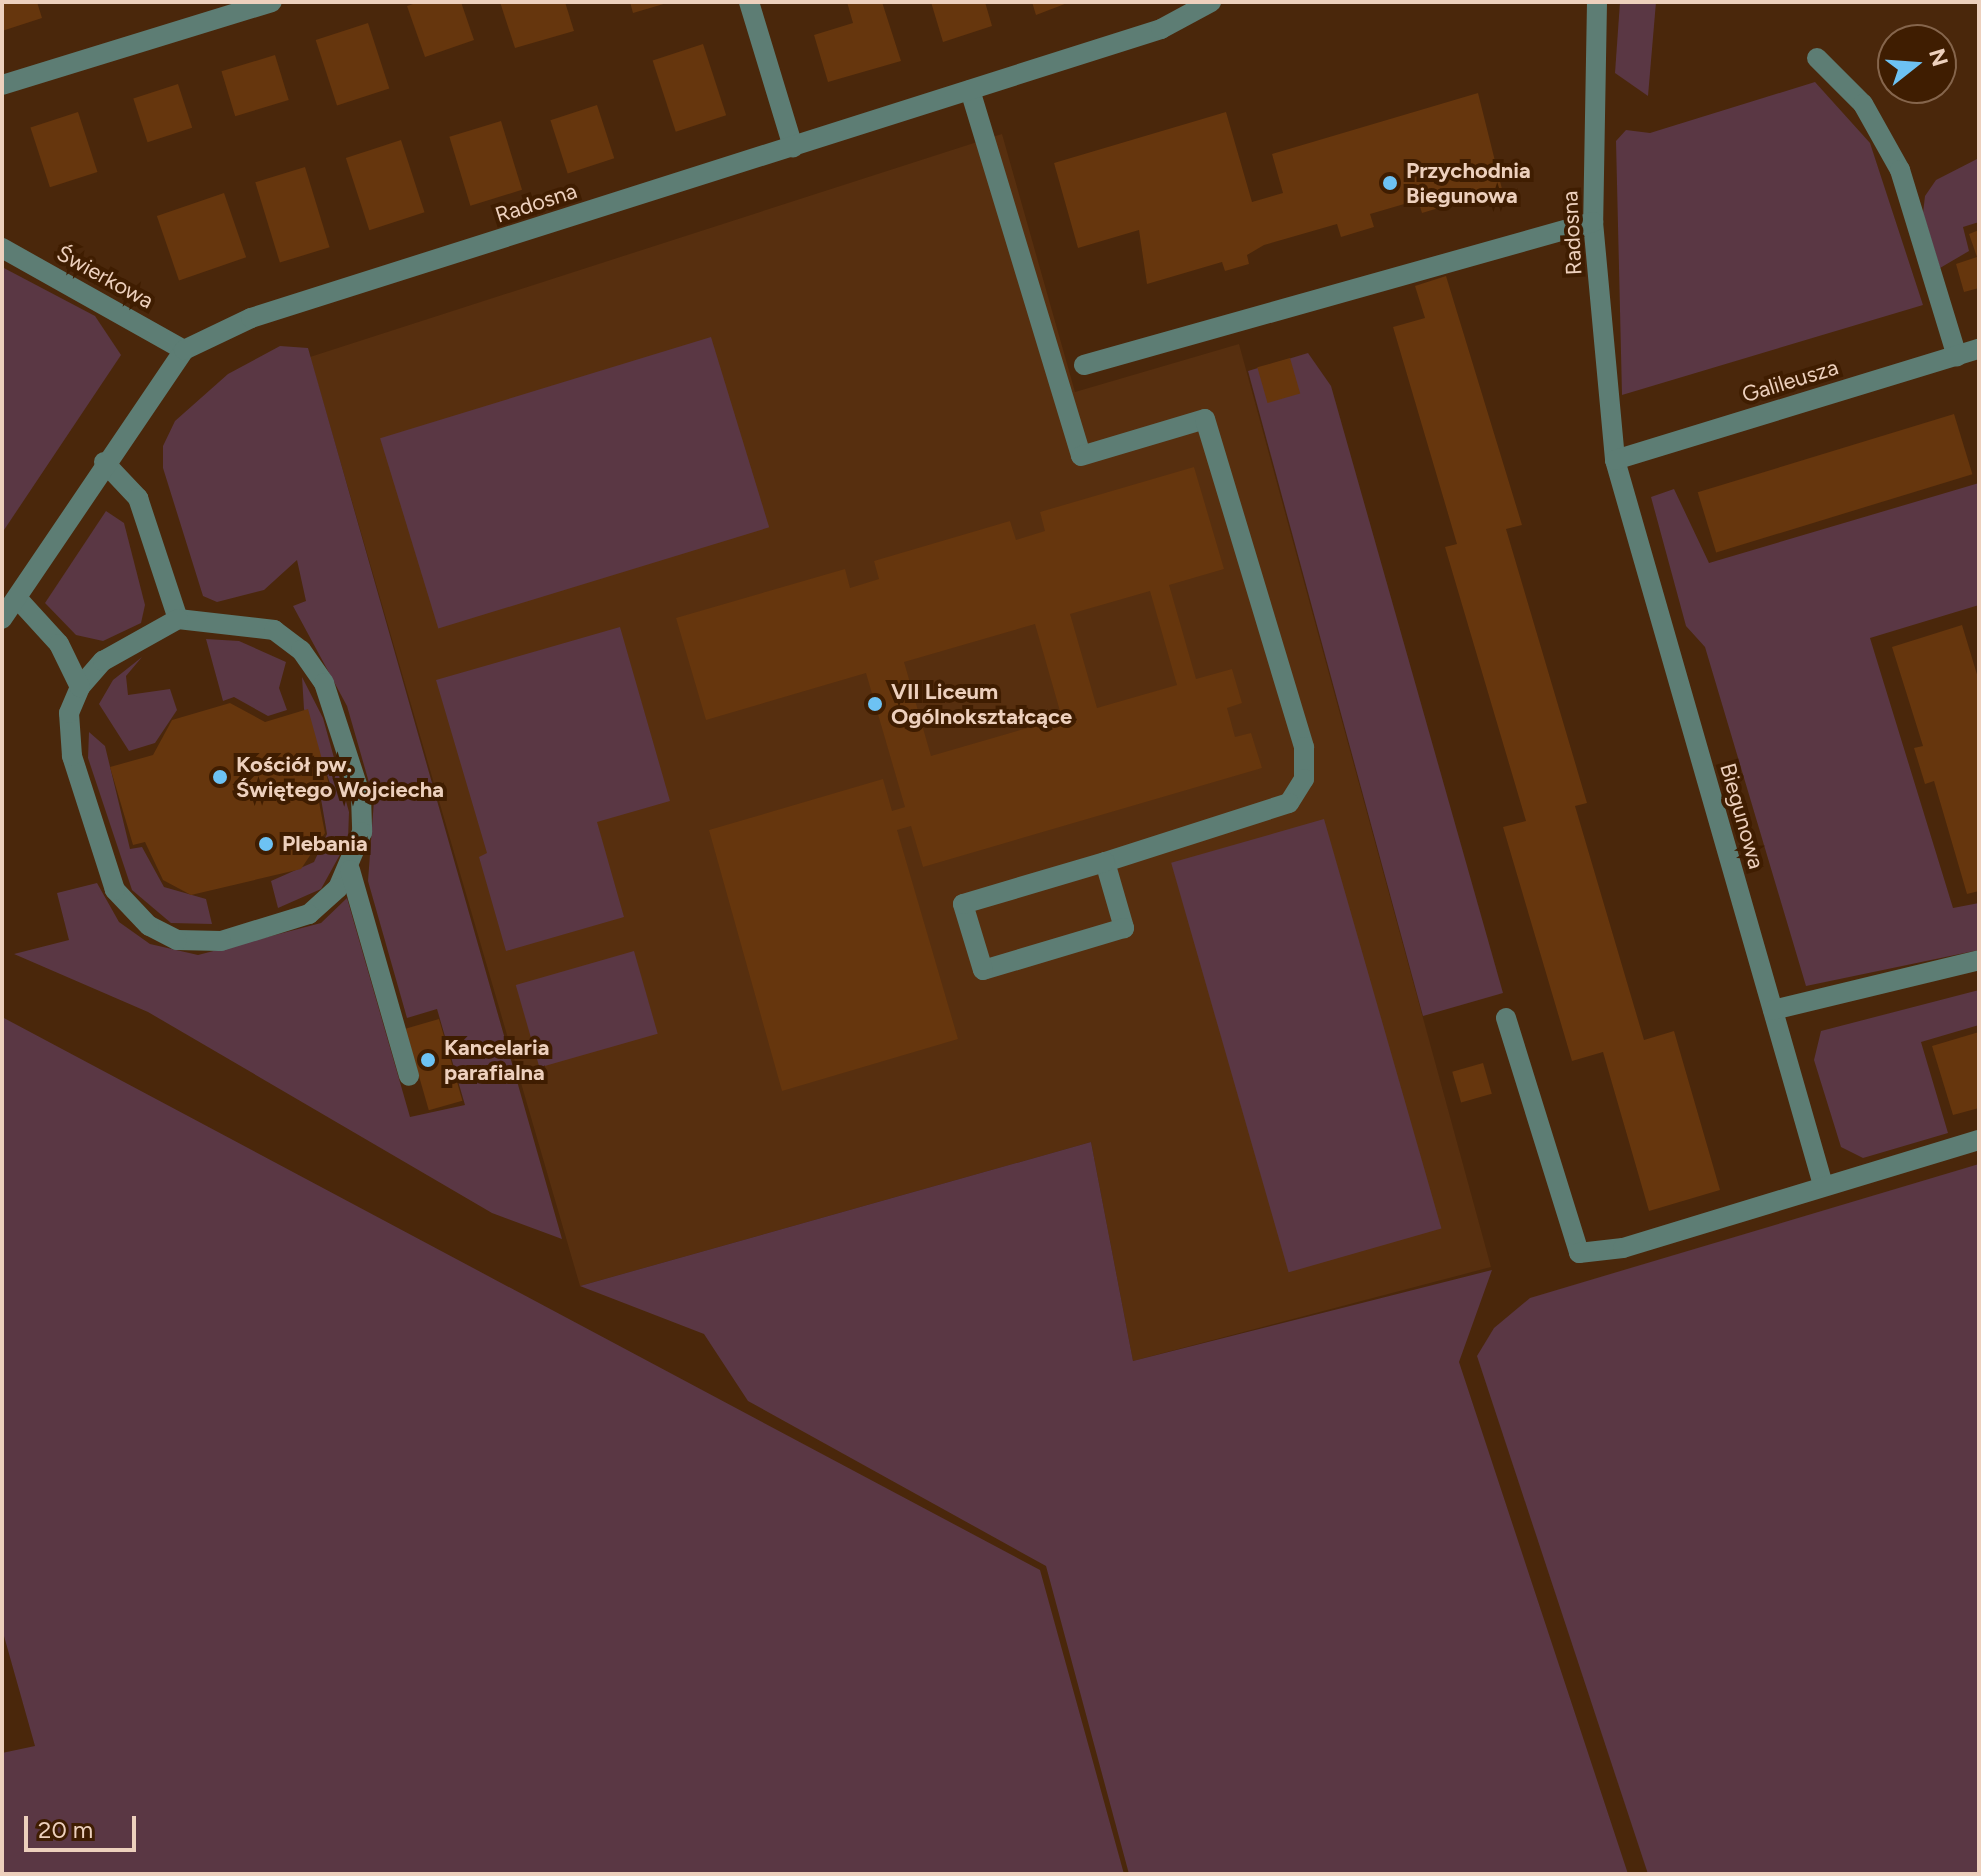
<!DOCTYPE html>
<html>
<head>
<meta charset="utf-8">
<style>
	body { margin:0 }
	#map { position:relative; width:1981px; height:1876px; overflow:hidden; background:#4a270b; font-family:Figtree,sans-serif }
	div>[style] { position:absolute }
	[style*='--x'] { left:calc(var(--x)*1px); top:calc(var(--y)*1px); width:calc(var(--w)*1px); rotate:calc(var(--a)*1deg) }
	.built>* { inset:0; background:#572f0f }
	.green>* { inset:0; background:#5a3744; transform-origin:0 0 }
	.building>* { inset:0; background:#66360d; transform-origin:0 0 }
	.minor>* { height:20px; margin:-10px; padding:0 10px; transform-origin:10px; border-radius:10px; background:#5d7d74 }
	.dots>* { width:22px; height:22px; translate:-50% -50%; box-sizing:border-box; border:4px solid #3f1d01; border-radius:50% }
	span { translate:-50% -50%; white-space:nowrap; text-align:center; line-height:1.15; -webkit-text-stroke:8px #3f1d01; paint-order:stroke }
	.poi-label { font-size:22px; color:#edd0bd; font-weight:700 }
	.left { translate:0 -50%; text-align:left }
	.street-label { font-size:22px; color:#edd0bd }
	.frame { position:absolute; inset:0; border:4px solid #edd0bd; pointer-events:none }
	.north { position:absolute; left:1877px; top:24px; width:80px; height:80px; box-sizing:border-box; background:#3f1d01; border:2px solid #85654c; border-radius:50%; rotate:73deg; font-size:22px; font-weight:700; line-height:32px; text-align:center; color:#edd0bd }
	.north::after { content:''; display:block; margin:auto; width:28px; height:36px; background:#6dc2f3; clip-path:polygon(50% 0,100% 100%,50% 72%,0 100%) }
	.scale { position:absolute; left:24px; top:1816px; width:112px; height:36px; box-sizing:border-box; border:4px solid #edd0bd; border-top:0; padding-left:10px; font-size:24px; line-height:28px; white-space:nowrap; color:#edd0bd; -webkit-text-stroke:6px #3f1d01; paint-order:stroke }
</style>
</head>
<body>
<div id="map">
	<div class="built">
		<i style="clip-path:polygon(1002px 134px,1075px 392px,1239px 344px,1491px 1267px,1133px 1361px,1091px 1142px,580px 1286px,310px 357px)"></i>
	</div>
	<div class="green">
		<i style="clip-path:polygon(1620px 2px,1656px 2px,1648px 96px,1615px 73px)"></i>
		<i style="clip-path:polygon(1815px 82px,1870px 143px,1923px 305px,1622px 395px,1616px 141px,1626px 130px,1650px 133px)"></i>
		<i style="clip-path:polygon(1979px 158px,1979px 222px,1963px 227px,1969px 251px,1940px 268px,1923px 213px,1925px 196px,1936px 180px)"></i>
		<i style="clip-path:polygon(2px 267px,95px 316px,121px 355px,2px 533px)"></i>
		<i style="left:711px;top:337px;width:199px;height:346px;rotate:73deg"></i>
		<i style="clip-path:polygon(280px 346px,308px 348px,562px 1239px,492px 1213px,148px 1012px,14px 954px,69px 940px,57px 893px,97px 883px,119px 922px,150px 944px,198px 955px,321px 923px,347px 898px,410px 1117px,465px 1105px,437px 1009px,407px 1018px,368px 881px,374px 800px,347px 706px,293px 606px,306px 601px,297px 560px,264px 590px,217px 602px,203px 596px,163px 468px,163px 446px,175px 421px,228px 374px)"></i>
		<i style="clip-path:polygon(1308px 353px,1331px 386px,1503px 993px,1423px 1016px,1248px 371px)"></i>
		<i style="clip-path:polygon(1979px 483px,1979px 605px,1870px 638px,1953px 908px,1979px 903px,1979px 950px,1806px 986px,1705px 647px,1686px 626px,1651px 497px,1674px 489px,1709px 563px)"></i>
		<i style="clip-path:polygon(106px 511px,124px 523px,145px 605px,141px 623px,103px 641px,76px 635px,45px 603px)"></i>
		<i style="clip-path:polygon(620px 627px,670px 801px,597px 822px,624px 917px,506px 951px,479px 857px,487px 853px,436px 680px)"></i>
		<i style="clip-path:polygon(206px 639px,239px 641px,286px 662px,279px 688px,287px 710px,268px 716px,234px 697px,223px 701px)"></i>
		<i style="clip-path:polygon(142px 657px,126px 676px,128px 695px,170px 689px,177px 710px,155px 743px,129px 751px,99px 704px,113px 680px)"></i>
		<i style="clip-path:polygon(302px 677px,323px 718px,349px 812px,348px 840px,321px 889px,278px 908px,271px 881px,314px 862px,327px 834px,320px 793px,332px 789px,304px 709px)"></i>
		<i style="clip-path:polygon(89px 732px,105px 746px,130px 849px,142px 847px,164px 887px,206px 899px,212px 924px,171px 923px,132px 890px,88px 758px)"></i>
		<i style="left:1324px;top:819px;width:426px;height:159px;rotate:74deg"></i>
		<i style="left:634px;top:951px;width:86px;height:123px;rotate:74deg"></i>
		<i style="clip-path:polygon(1979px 990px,1979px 1025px,1921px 1042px,1948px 1133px,1863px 1158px,1841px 1147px,1814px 1060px,1821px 1031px)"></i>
		<i style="clip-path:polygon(2px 1017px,1040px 1570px,1124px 1874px,2px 1874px,2px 1753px,35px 1746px,2px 1629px)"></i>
		<i style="clip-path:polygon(1091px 1142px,1133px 1361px,1492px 1270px,1459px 1362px,1628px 1874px,1129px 1874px,1046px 1566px,748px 1401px,704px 1334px,580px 1286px)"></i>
		<i style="clip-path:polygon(1979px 1164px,1979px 1874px,1648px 1874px,1477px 1356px,1494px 1328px,1530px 1298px)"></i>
	</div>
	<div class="building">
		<i style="clip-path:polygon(2px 2px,37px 2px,42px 18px,2px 31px)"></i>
		<i style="clip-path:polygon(419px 2px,461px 2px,474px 40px,425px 57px,407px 6px)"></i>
		<i style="clip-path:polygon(500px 2px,565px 2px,574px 31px,515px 48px)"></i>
		<i style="clip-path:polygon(630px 2px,667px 2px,667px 3px,633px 13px)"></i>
		<i style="clip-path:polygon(847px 2px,882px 2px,901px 61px,828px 82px,814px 35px,853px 23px)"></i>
		<i style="clip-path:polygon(931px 2px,985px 2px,992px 26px,943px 42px)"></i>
		<i style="clip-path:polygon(1032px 2px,1070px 2px,1036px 15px)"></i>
		<i style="left:368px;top:23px;width:69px;height:55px;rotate:72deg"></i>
		<i style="left:703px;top:44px;width:75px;height:53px;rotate:72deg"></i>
		<i style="left:275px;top:55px;width:47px;height:56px;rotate:73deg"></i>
		<i style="left:178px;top:84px;width:46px;height:47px;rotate:72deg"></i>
		<i style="clip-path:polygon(1478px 93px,1502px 189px,1422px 213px,1418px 200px,1370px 214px,1374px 227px,1341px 237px,1337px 224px,1264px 245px,1247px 255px,1249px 264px,1225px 271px,1222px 262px,1147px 284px,1139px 230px,1078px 248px,1054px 163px,1226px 112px,1252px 202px,1283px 193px,1272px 154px)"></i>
		<i style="left:597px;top:105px;width:56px;height:49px;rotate:72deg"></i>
		<i style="left:78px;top:112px;width:63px;height:50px;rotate:72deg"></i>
		<i style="left:501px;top:121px;width:72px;height:54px;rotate:73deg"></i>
		<i style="left:401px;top:140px;width:76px;height:58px;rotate:72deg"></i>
		<i style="left:305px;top:167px;width:84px;height:52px;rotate:73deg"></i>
		<i style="left:224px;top:193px;width:68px;height:71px;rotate:71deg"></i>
		<i style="clip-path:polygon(1979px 230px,1979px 288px,1964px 292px,1956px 264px,1977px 257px,1969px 234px)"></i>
		<i style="clip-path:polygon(1446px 276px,1522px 525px,1506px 529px,1587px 803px,1575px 806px,1644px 1040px,1674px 1031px,1720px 1190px,1649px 1211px,1603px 1052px,1572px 1061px,1503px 827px,1526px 821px,1445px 547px,1457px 544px,1393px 327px,1425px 318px,1415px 286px)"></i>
		<i style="left:1290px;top:358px;width:37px;height:34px;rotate:74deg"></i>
		<i style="left:1954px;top:414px;width:63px;height:268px;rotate:73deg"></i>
		<i style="clip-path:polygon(evenodd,1194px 467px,1224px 569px,1169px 585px,1196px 679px,1232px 669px,1242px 703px,1227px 708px,1235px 737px,1251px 733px,1262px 768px,923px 867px,911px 826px,897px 830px,958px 1039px,782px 1091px,709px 830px,883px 779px,892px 811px,905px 807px,866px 673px,706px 720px,676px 618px,845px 569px,850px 588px,879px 579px,874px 561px,1010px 521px,1016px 540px,1045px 531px,1040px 512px,1194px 467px,1150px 591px,1177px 685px,1097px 708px,1070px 614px,1150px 591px,1194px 467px,1035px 624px,1062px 718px,931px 756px,904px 662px,1035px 624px)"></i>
		<i style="clip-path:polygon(1962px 625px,1979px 681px,1979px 891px,1967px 894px,1934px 781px,1925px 784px,1914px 748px,1923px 746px,1892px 647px)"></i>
		<i style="clip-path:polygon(230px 703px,265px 722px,308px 709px,330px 788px,317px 792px,325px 833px,301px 869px,191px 895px,163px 880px,145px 842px,133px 845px,110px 767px,153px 755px,172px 720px)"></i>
		<i style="left:439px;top:1019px;width:85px;height:35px;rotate:74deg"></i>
		<i style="clip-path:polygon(1979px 1032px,1979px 1108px,1953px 1115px,1932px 1046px)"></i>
		<i style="left:1483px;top:1063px;width:32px;height:32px;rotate:74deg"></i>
	</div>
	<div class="minor">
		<i style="--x:749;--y:2;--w:152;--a:73.1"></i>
		<i style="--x:1597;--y:2;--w:220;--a:91"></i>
		<i style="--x:1593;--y:222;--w:239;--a:84.7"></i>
		<i style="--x:1615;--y:460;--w:754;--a:73.99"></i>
		<i style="--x:1817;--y:58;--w:65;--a:45"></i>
		<i style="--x:1863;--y:104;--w:76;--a:60.7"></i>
		<i style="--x:1900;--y:170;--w:195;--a:73"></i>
		<i style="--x:2;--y:85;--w:282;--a:-17.1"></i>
		<i style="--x:970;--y:90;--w:382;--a:73.1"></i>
		<i style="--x:1081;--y:456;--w:129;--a:-16.6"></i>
		<i style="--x:1205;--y:419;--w:343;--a:73.2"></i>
		<i style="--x:1304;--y:747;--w:32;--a:90"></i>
		<i style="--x:1304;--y:779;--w:28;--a:122"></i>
		<i style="--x:1289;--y:803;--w:193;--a:162.2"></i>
		<i style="--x:2;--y:248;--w:209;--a:29.3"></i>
		<i style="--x:1084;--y:365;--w:529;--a:-15.69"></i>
		<i style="--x:1615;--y:460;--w:381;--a:-17"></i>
		<i style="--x:104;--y:462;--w:50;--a:46.6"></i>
		<i style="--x:138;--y:498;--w:127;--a:71.7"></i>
		<i style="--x:178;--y:619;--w:97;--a:6.5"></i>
		<i style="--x:274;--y:630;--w:34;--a:37"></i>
		<i style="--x:301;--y:650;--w:40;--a:55.1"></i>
		<i style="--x:324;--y:683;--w:120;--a:72"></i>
		<i style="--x:361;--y:797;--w:35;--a:88"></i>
		<i style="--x:362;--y:832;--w:61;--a:113.2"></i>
		<i style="--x:338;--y:888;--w:39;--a:138"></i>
		<i style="--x:309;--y:914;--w:92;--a:162.9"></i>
		<i style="--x:221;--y:941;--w:44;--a:-178.7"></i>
		<i style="--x:177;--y:940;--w:31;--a:-153"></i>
		<i style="--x:149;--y:926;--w:50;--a:-133.4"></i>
		<i style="--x:115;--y:890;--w:141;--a:-107.8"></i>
		<i style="--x:72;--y:756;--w:43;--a:-94"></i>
		<i style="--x:69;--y:713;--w:28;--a:-67"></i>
		<i style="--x:80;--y:687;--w:35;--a:-49"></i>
		<i style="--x:103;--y:661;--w:86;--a:-29.2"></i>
		<i style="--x:17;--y:598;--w:62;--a:47.6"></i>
		<i style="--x:59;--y:644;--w:48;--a:64"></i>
		<i style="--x:2;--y:619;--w:325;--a:-55.9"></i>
		<i style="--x:184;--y:350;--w:74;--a:-25.5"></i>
		<i style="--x:251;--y:318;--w:955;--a:-17.62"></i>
		<i style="--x:1161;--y:29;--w:57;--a:-28.4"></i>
		<i style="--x:1105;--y:862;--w:69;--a:73.9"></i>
		<i style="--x:1124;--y:928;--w:147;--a:163.4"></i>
		<i style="--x:983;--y:970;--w:69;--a:-106.9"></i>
		<i style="--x:963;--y:904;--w:148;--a:-16.5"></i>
		<i style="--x:350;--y:870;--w:214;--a:74"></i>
		<i style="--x:1773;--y:1010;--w:212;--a:-13.6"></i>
		<i style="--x:1506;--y:1018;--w:246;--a:72.7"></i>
		<i style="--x:1579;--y:1253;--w:44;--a:-6.5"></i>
		<i style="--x:1623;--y:1248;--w:372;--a:-16.9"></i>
	</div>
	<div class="dots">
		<i style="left:1390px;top:183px;background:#6dc2f3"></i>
		<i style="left:875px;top:704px;background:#6dc2f3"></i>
		<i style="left:220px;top:777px;background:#6dc2f3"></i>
		<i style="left:266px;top:844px;background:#6dc2f3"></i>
		<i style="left:428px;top:1060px;background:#6dc2f3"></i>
	</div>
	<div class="poi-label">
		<span class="left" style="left:1406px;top:183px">Przychodnia<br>Biegunowa</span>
		<span class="left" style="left:891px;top:704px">VII Liceum<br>Ogólnokształcące</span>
		<span class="left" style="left:236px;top:777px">Kościół pw.<br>Świętego Wojciecha</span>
		<span class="left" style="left:282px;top:844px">Plebania</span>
		<span class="left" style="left:444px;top:1060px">Kancelaria<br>parafialna</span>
	</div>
	<div class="street-label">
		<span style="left:536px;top:203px;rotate:-18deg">Radosna</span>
		<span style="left:1572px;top:233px;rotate:-93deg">Radosna</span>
		<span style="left:105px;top:277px;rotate:29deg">Świerkowa</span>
		<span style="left:1790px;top:381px;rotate:-17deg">Galileusza</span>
		<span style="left:1742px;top:816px;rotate:74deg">Biegunowa</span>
	</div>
	<div class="frame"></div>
	<div class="north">N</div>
	<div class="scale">20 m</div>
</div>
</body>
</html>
